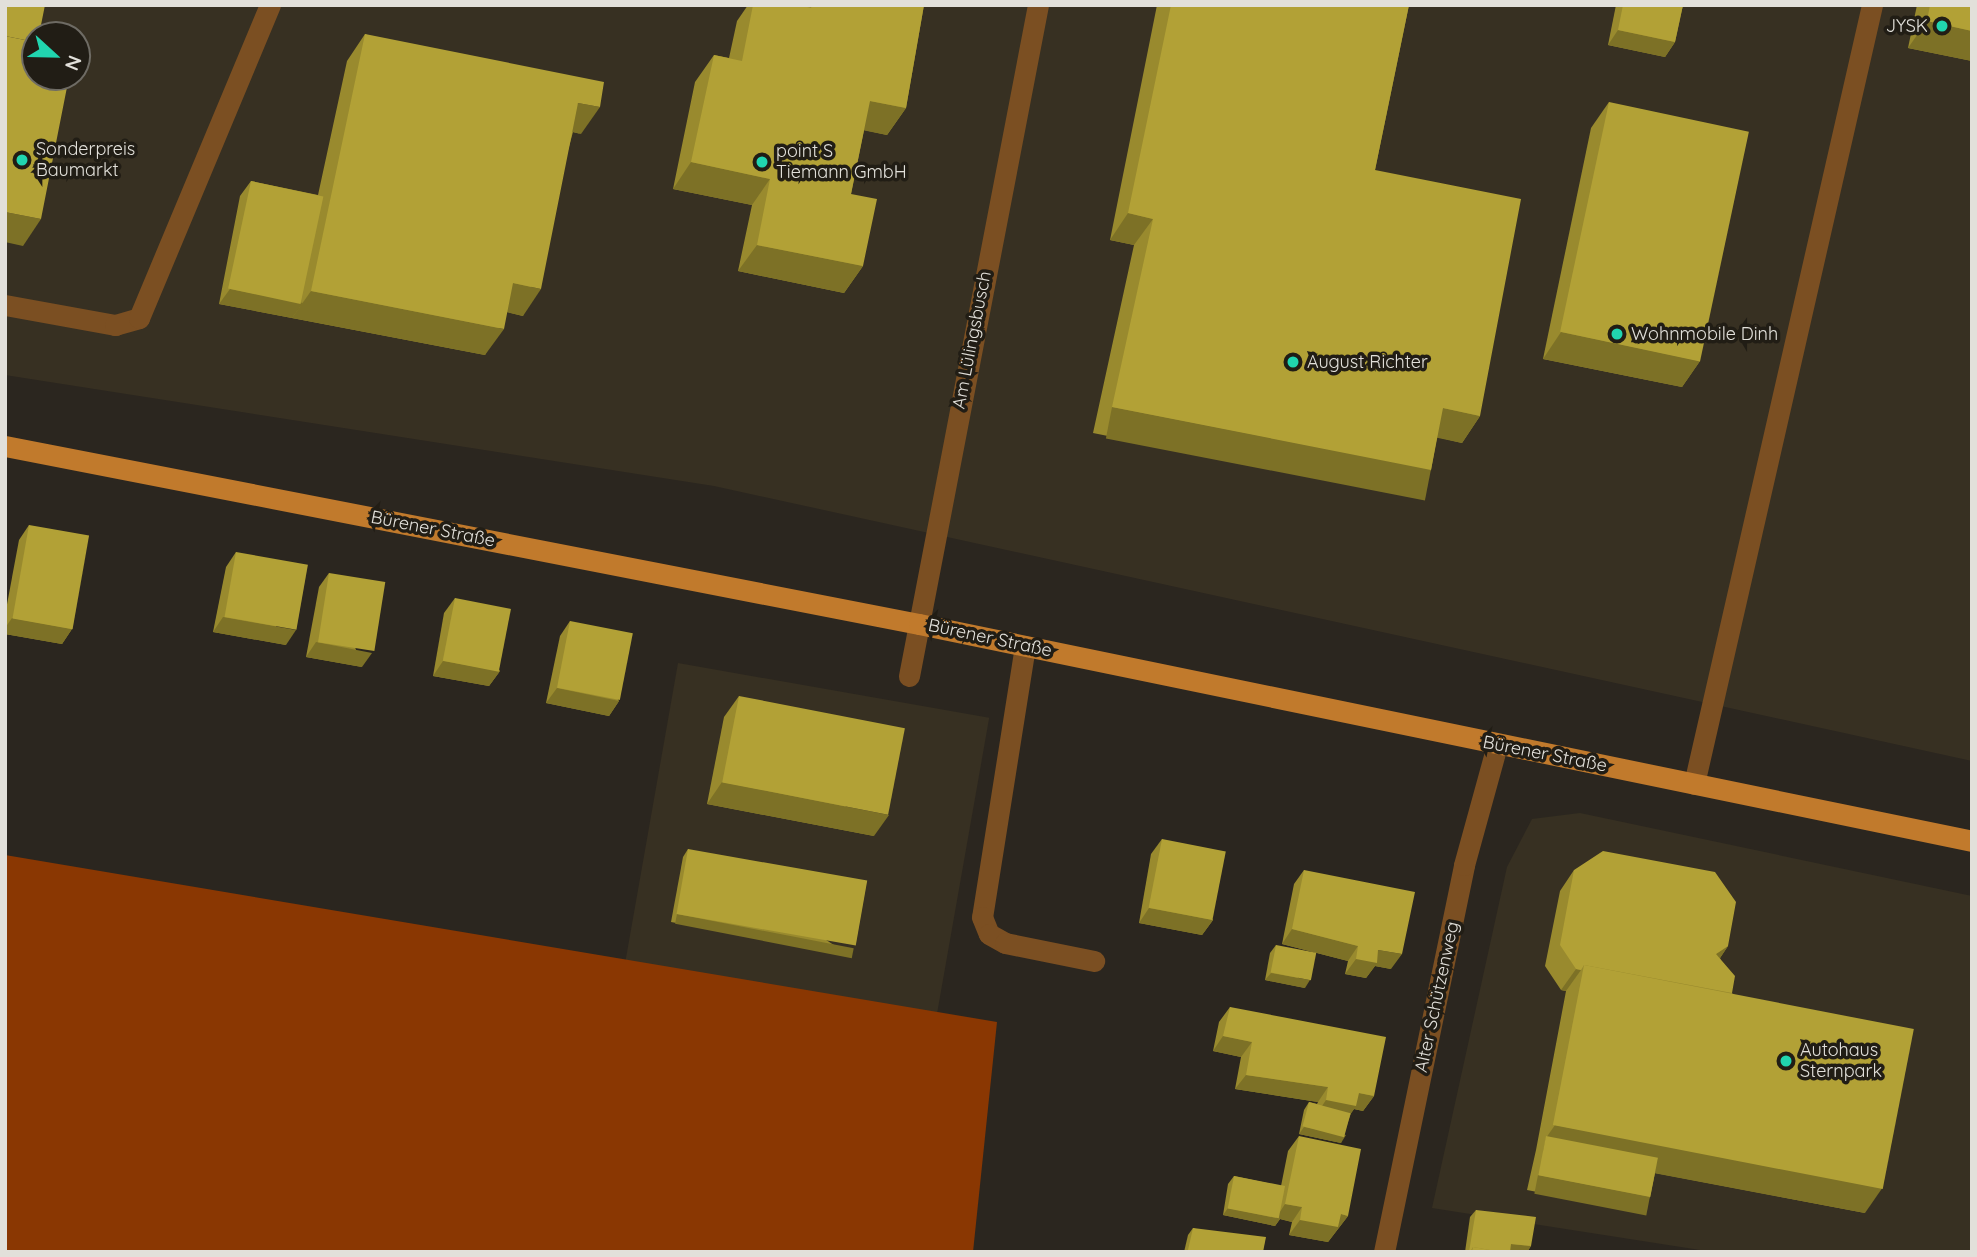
<!DOCTYPE html>
<html>
<head>
<meta charset="utf-8">
<style>
	body { margin:0 }
	#map { position:relative; width:1977px; height:1257px; overflow:hidden; background:#2b261f; font-family:Quicksand,sans-serif }
	div>[style] { position:absolute }
	[style*='--x'] { left:calc(var(--x)*1px); top:calc(var(--y)*1px); width:calc(var(--w)*1px); rotate:calc(var(--a)*1deg) }
	.built>* { inset:0; background:#373022; transform-origin:0 0 }
	.forest>* { inset:0; background:#8a3702 }
	.minor>* { height:21px; margin:-10.5px; padding:0 10.5px; transform-origin:10.5px; border-radius:10.5px; background:#7b4f22 }
	.major>* { height:21px; margin:-10.5px; padding:0 10.5px; transform-origin:10.5px; border-radius:10.5px; background:#c17a2c }
	.wall>* { inset:0; background:#998a2e }
	.shaded-wall>* { inset:0; background:#7d7126; transform-origin:0 0 }
	.building>* { inset:0; background:#b2a136; transform-origin:0 0 }
	.dots>* { width:19px; height:19px; translate:-50% -50%; box-sizing:border-box; border:4px solid #211d15; border-radius:50% }
	span { translate:-50% -50%; white-space:nowrap; text-align:center; line-height:1.15; -webkit-text-stroke:7px #211d15; paint-order:stroke }
	.poi-label { font-size:18px; color:#e2e0da }
	.right { translate:-100% -50%; text-align:right }
	.left { translate:0 -50%; text-align:left }
	.street-label { font-size:18px; color:#e2e0da }
	.frame { position:absolute; inset:0; border:7px solid #e2e0da; pointer-events:none }
	.north { position:absolute; left:21px; top:21px; width:70px; height:70px; box-sizing:border-box; background:#211d15; border:2px solid #6e6b64; border-radius:50%; rotate:112deg; font-size:19px; font-weight:700; line-height:28px; text-align:center; color:#e2e0da }
	.north::after { content:''; display:block; margin:auto; width:24px; height:32px; background:#21d5af; clip-path:polygon(50% 0,100% 100%,50% 72%,0 100%) }
</style>
</head>
<body>
<div id="map">
	<div class="built">
		<i style="clip-path:polygon(evenodd,5px 5px,1972px 5px,1972px 761px,714px 486px,5px 375px,5px 5px,35px 35px,77px 35px,77px 77px,35px 77px,35px 35px)"></i>
		<i style="left:678px;top:663px;width:316px;height:302px;rotate:10deg"></i>
		<i style="clip-path:polygon(1580px 813px,1972px 896px,1972px 1252px,1713px 1252px,1432px 1208px,1507px 867px,1532px 819px)"></i>
	</div>
	<div class="forest">
		<i style="clip-path:polygon(5px 855px,997px 1022px,973px 1252px,5px 1252px)"></i>
	</div>
	<div class="minor">
		<i style="--x:5;--y:305;--w:112;--a:10.3"></i>
		<i style="--x:115;--y:325;--w:25;--a:-16"></i>
		<i style="--x:139;--y:318;--w:339;--a:-67.3"></i>
		<i style="--x:1025;--y:646;--w:274;--a:99"></i>
		<i style="--x:982;--y:917;--w:18;--a:68"></i>
		<i style="--x:989;--y:934;--w:18;--a:29"></i>
		<i style="--x:1005;--y:943;--w:91;--a:11.4"></i>
		<i style="--x:909;--y:676;--w:683;--a:-79.12"></i>
		<i style="--x:1694;--y:784;--w:799;--a:-77.13"></i>
		<i style="--x:1384;--y:1252;--w:395;--a:-78.3"></i>
		<i style="--x:1464;--y:865;--w:124;--a:-74.6"></i>
	</div>
	<div class="major">
		<i style="--x:5;--y:446;--w:931;--a:11.02"></i>
		<i style="--x:919;--y:624;--w:1075;--a:11.64"></i>
	</div>
	<div class="wall">
		<i style="clip-path:polygon(748px 5px,924px 5px,906px 108px,887px 135px,864px 130px,851px 194px,863px 266px,844px 293px,738px 271px,752px 205px,673px 189px,695px 82px,714px 55px,729px 58px,737px 21px)"></i>
		<i style="clip-path:polygon(1157px 5px,1409px 5px,1375px 170px,1480px 416px,1462px 443px,1437px 437px,1431px 470px,1412px 497px,1093px 433px,1134px 245px,1110px 240px)"></i>
		<i style="clip-path:polygon(1616px 5px,1683px 5px,1675px 42px,1665px 57px,1608px 45px)"></i>
		<i style="clip-path:polygon(1917px 5px,1972px 5px,1972px 61px,1908px 48px)"></i>
		<i style="clip-path:polygon(365px 34px,581px 134px,573px 132px,523px 316px,507px 312px,485px 355px,219px 304px,240px 196px,251px 181px,318px 195px,347px 61px)"></i>
		<i style="clip-path:polygon(1609px 102px,1700px 361px,1682px 387px,1543px 359px,1591px 128px)"></i>
		<i style="clip-path:polygon(29px 525px,72px 629px,62px 644px,5px 634px,5px 615px,19px 540px)"></i>
		<i style="clip-path:polygon(236px 552px,286px 645px,213px 632px,226px 567px)"></i>
		<i style="clip-path:polygon(329px 573px,362px 667px,306px 657px,319px 587px)"></i>
		<i style="clip-path:polygon(455px 598px,500px 671px,489px 686px,433px 676px,444px 613px)"></i>
		<i style="clip-path:polygon(570px 621px,619px 701px,609px 716px,546px 703px,560px 636px)"></i>
		<i style="clip-path:polygon(739px 696px,874px 836px,707px 804px,724px 717px)"></i>
		<i style="clip-path:polygon(1162px 839px,1213px 920px,1202px 935px,1139px 923px,1151px 854px)"></i>
		<i style="clip-path:polygon(688px 849px,849px 955px,671px 922px,683px 857px)"></i>
		<i style="clip-path:polygon(1304px 870px,1391px 969px,1375px 966px,1366px 978px,1345px 974px,1348px 961px,1282px 944px,1294px 884px)"></i>
		<i style="clip-path:polygon(1574px 870px,1728px 946px,1720px 958px,1732px 993px,1865px 1213px,1655px 1173px,1650px 1197px,1640px 1212px,1527px 1190px,1536px 1150px,1566px 991px,1561px 990px,1545px 966px,1560px 891px)"></i>
		<i style="clip-path:polygon(1276px 945px,1305px 988px,1265px 980px,1270px 953px)"></i>
		<i style="clip-path:polygon(1230px 1007px,1374px 1096px,1363px 1111px,1354px 1109px,1351px 1113px,1341px 1143px,1299px 1134px,1304px 1110px,1309px 1102px,1317px 1104px,1318px 1102px,1235px 1089px,1241px 1057px,1213px 1051px,1219px 1022px)"></i>
		<i style="clip-path:polygon(1299px 1136px,1348px 1216px,1328px 1242px,1289px 1235px,1292px 1222px,1280px 1219px,1275px 1226px,1223px 1215px,1228px 1184px,1234px 1176px,1281px 1186px,1288px 1151px)"></i>
		<i style="clip-path:polygon(1476px 1210px,1531px 1246px,1527px 1252px,1465px 1252px,1470px 1217px)"></i>
		<i style="clip-path:polygon(1193px 1228px,1263px 1252px,1184px 1252px,1188px 1235px)"></i>
	</div>
	<div class="shaded-wall">
		<i style="clip-path:polygon(1927px 21px,1972px 31px,1972px 61px,1908px 48px)"></i>
		<i style="clip-path:polygon(1618px 30px,1675px 42px,1665px 57px,1608px 45px)"></i>
		<i style="clip-path:polygon(870px 101px,906px 108px,887px 135px,852px 128px)"></i>
		<i style="clip-path:polygon(578px 103px,600px 107px,581px 134px,560px 129px)"></i>
		<i style="clip-path:polygon(691px 162px,770px 179px,752px 205px,673px 189px)"></i>
		<i style="clip-path:polygon(5px 212px,41px 219px,23px 246px,5px 242px)"></i>
		<i style="clip-path:polygon(1128px 213px,1153px 219px,1134px 245px,1110px 240px)"></i>
		<i style="clip-path:polygon(757px 245px,863px 266px,844px 293px,738px 271px)"></i>
		<i style="clip-path:polygon(513px 283px,541px 289px,523px 316px,494px 309px)"></i>
		<i style="clip-path:polygon(230px 289px,303px 303px,292px 318px,219px 304px)"></i>
		<i style="clip-path:polygon(311px 291px,504px 329px,485px 355px,292px 318px)"></i>
		<i style="clip-path:polygon(1561px 332px,1700px 361px,1682px 387px,1543px 359px)"></i>
		<i style="left:1112px;top:407px;width:325px;height:32px;rotate:11deg"></i>
		<i style="clip-path:polygon(1443px 408px,1480px 416px,1462px 443px,1424px 435px)"></i>
		<i style="clip-path:polygon(223px 617px,296px 630px,286px 645px,213px 632px)"></i>
		<i style="clip-path:polygon(12px 618px,72px 629px,62px 644px,5px 634px,5px 628px)"></i>
		<i style="clip-path:polygon(316px 642px,372px 653px,362px 667px,306px 657px)"></i>
		<i style="clip-path:polygon(443px 661px,500px 671px,489px 686px,433px 676px)"></i>
		<i style="clip-path:polygon(557px 688px,619px 701px,609px 716px,546px 703px)"></i>
		<i style="clip-path:polygon(722px 782px,889px 815px,874px 836px,707px 804px)"></i>
		<i style="clip-path:polygon(1149px 908px,1213px 920px,1202px 935px,1139px 923px)"></i>
		<i style="left:677px;top:914px;width:180px;height:10px;rotate:11deg"></i>
		<i style="clip-path:polygon(1292px 929px,1358px 946px,1348px 961px,1282px 944px)"></i>
		<i style="clip-path:polygon(1728px 946px,1714px 967px,1716px 954px)"></i>
		<i style="clip-path:polygon(1378px 950px,1402px 954px,1391px 969px,1375px 966px,1366px 978px,1345px 974px,1356px 959px)"></i>
		<i style="clip-path:polygon(1576px 969px,1581px 970px,1566px 991px,1561px 990px)"></i>
		<i style="clip-path:polygon(1271px 973px,1310px 980px,1305px 988px,1265px 980px)"></i>
		<i style="clip-path:polygon(1223px 1036px,1252px 1042px,1241px 1057px,1213px 1051px)"></i>
		<i style="clip-path:polygon(1246px 1075px,1328px 1087px,1318px 1102px,1235px 1089px)"></i>
		<i style="clip-path:polygon(1359px 1093px,1374px 1096px,1363px 1111px,1354px 1109px,1346px 1121px,1316px 1115px,1326px 1100px)"></i>
		<i style="clip-path:polygon(1555px 1125px,1883px 1187px,1865px 1213px,1543px 1152px,1546px 1138px)"></i>
		<i style="clip-path:polygon(1304px 1127px,1346px 1135px,1341px 1143px,1299px 1134px)"></i>
		<i style="left:1538px;top:1175px;width:114px;height:19px;rotate:11deg"></i>
		<i style="clip-path:polygon(1285px 1204px,1302px 1207px,1292px 1222px,1280px 1219px,1275px 1226px,1223px 1215px,1228px 1208px,1276px 1218px)"></i>
		<i style="clip-path:polygon(1341px 1214px,1348px 1216px,1328px 1242px,1289px 1235px,1300px 1220px)"></i>
		<i style="clip-path:polygon(1511px 1244px,1531px 1246px,1527px 1252px,1505px 1251px)"></i>
	</div>
	<div class="building">
		<i style="clip-path:polygon(5px 5px,45px 5px,39px 35px,35px 35px,35px 42px,5px 36px)"></i>
		<i style="clip-path:polygon(753px 5px,800px 5px,811px 8px,812px 5px,924px 5px,906px 108px,870px 101px,851px 194px,877px 199px,863px 266px,757px 245px,770px 179px,691px 162px,714px 55px,742px 61px)"></i>
		<i style="clip-path:polygon(1171px 5px,1409px 5px,1375px 170px,1521px 199px,1480px 416px,1443px 408px,1431px 470px,1112px 407px,1153px 219px,1128px 213px)"></i>
		<i style="clip-path:polygon(1623px 5px,1683px 5px,1675px 42px,1618px 30px)"></i>
		<i style="clip-path:polygon(1930px 5px,1972px 5px,1972px 31px,1927px 21px)"></i>
		<i style="clip-path:polygon(365px 34px,604px 82px,600px 107px,578px 103px,541px 289px,513px 283px,504px 329px,311px 291px)"></i>
		<i style="clip-path:polygon(5px 36px,35px 42px,35px 77px,69px 77px,41px 219px,5px 212px)"></i>
		<i style="left:1609px;top:102px;width:143px;height:235px;rotate:12deg"></i>
		<i style="left:251px;top:181px;width:74px;height:110px;rotate:12deg"></i>
		<i style="left:29px;top:525px;width:61px;height:95px;rotate:10deg"></i>
		<i style="left:236px;top:552px;width:73px;height:66px;rotate:10deg"></i>
		<i style="left:329px;top:573px;width:57px;height:70px;rotate:9deg"></i>
		<i style="left:455px;top:598px;width:57px;height:64px;rotate:11deg"></i>
		<i style="left:570px;top:621px;width:64px;height:68px;rotate:11deg"></i>
		<i style="left:739px;top:696px;width:169px;height:88px;rotate:11deg"></i>
		<i style="left:1162px;top:839px;width:65px;height:70px;rotate:11deg"></i>
		<i style="left:688px;top:849px;width:182px;height:66px;rotate:10deg"></i>
		<i style="clip-path:polygon(1603px 851px,1715px 872px,1736px 902px,1728px 946px,1716px 954px,1735px 976px,1732px 993px,1584px 965px,1581px 970px,1576px 969px,1560px 945px,1574px 870px)"></i>
		<i style="clip-path:polygon(1304px 870px,1415px 892px,1402px 954px,1378px 950px,1377px 963px,1356px 959px,1358px 946px,1292px 929px)"></i>
		<i style="left:1276px;top:945px;width:41px;height:28px;rotate:11deg"></i>
		<i style="left:1584px;top:965px;width:336px;height:163px;rotate:11deg"></i>
		<i style="clip-path:polygon(1230px 1007px,1386px 1037px,1374px 1096px,1359px 1093px,1356px 1106px,1326px 1100px,1328px 1087px,1246px 1075px,1252px 1042px,1223px 1036px)"></i>
		<i style="left:1309px;top:1102px;width:43px;height:25px;rotate:15deg"></i>
		<i style="clip-path:polygon(1299px 1136px,1361px 1149px,1348px 1216px,1341px 1214px,1338px 1227px,1300px 1220px,1302px 1207px,1285px 1204px)"></i>
		<i style="left:1546px;top:1136px;width:114px;height:40px;rotate:11deg"></i>
		<i style="left:1234px;top:1176px;width:52px;height:33px;rotate:11deg"></i>
		<i style="clip-path:polygon(1476px 1210px,1536px 1217px,1531px 1246px,1511px 1244px,1510px 1252px,1501px 1252px,1473px 1247px,1470px 1252px,1469px 1252px)"></i>
		<i style="clip-path:polygon(1193px 1228px,1266px 1237px,1263px 1252px,1201px 1252px,1188px 1250px)"></i>
		<i style="clip-path:polygon(1473px 1247px,1501px 1252px,1472px 1252px)"></i>
	</div>
	<div class="dots">
		<i style="left:1942px;top:26px;background:#21d5af"></i>
		<i style="left:22px;top:160px;background:#21d5af"></i>
		<i style="left:762px;top:162px;background:#21d5af"></i>
		<i style="left:1617px;top:334px;background:#21d5af"></i>
		<i style="left:1293px;top:362px;background:#21d5af"></i>
		<i style="left:1786px;top:1061px;background:#21d5af"></i>
	</div>
	<div class="poi-label">
		<span class="right" style="left:1928px;top:26px">JYSK</span>
		<span class="left" style="left:36px;top:160px">Sonderpreis<br>Baumarkt</span>
		<span class="left" style="left:776px;top:162px">point S<br>Tiemann GmbH</span>
		<span class="left" style="left:1631px;top:334px">Wohnmobile Dinh</span>
		<span class="left" style="left:1307px;top:362px">August Richter</span>
		<span class="left" style="left:1800px;top:1061px">Autohaus<br>Sternpark</span>
	</div>
	<div class="street-label">
		<span style="left:972px;top:340px;rotate:-79deg">Am Lülingsbusch</span>
		<span style="left:433px;top:529px;rotate:11deg">Bürener Straße</span>
		<span style="left:990px;top:638px;rotate:12deg">Bürener Straße</span>
		<span style="left:1545px;top:754px;rotate:11deg">Bürener Straße</span>
		<span style="left:1437px;top:997px;rotate:-78deg">Alter Schützenweg</span>
	</div>
	<div class="frame"></div>
	<div class="north">N</div>
</div>
</body>
</html>
